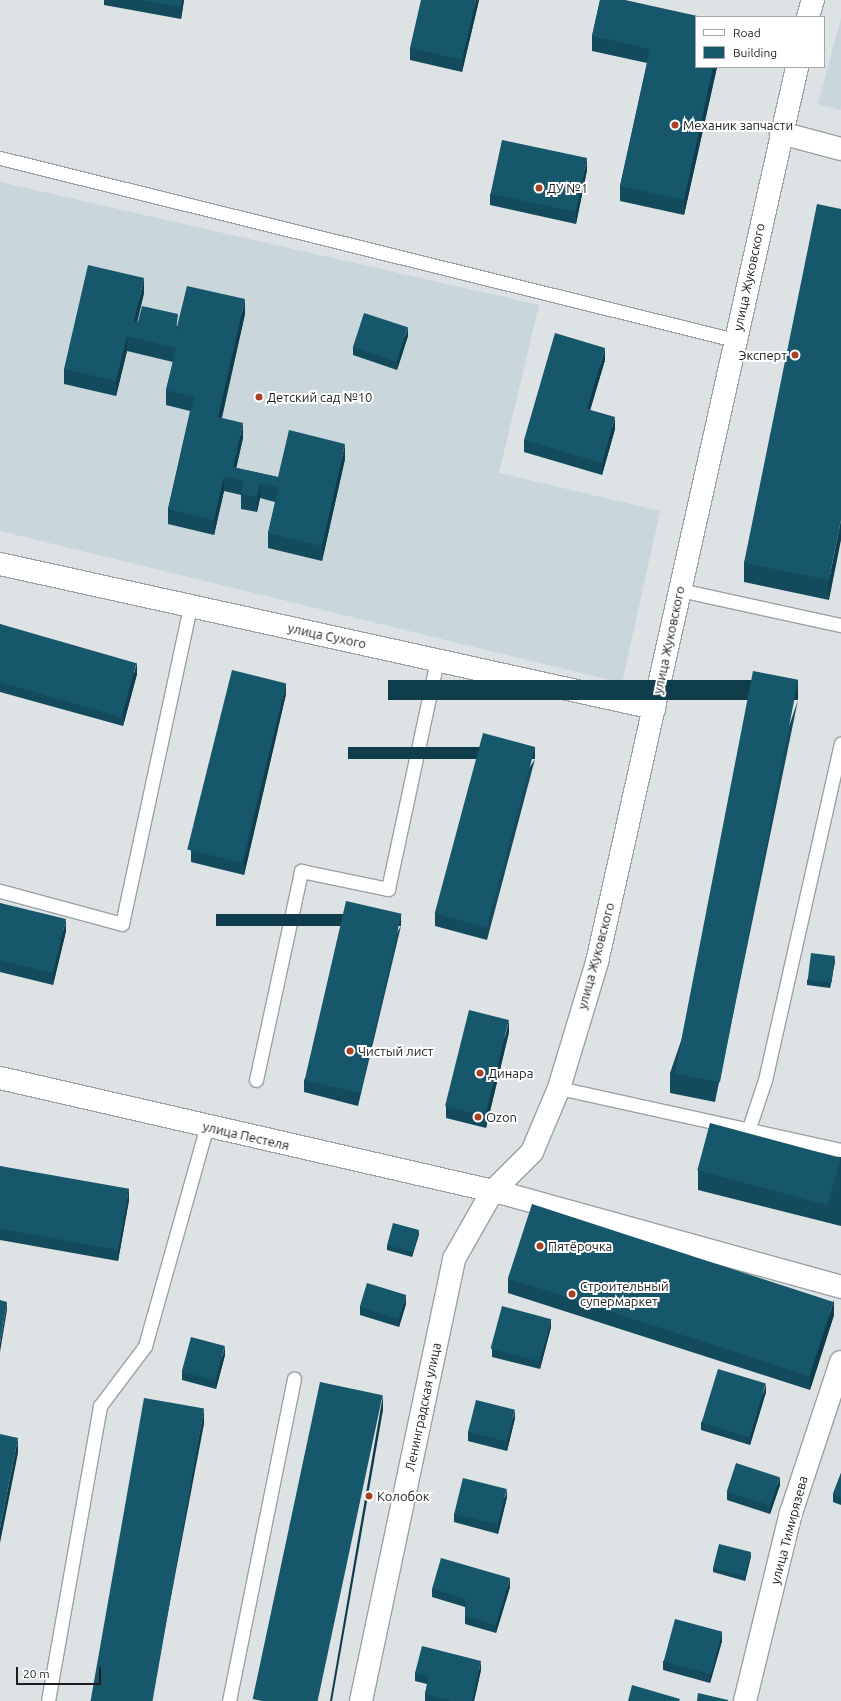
<!DOCTYPE html>
<html>
<head>
<meta charset="utf-8">
<style>
	body { margin:0 }
	#map { position:relative; width:841px; height:1701px; overflow:hidden; background:#dde2e4; font-family:Ubuntu,sans-serif }
	div>[style] { position:absolute }
	[style*='--x'] { left:calc(var(--x)*1px); top:calc(var(--y)*1px); width:calc(var(--w)*1px); rotate:calc(var(--a)*1deg) }
	.built>* { inset:0; background:#c9d6db }
	.roads { filter:drop-shadow(1px 0 #9ca1a3) drop-shadow(-1px 0 #9ca1a3) drop-shadow(0 1px #9ca1a3) drop-shadow(0 -1px #9ca1a3) }
	.service>* { height:13px; margin:-6.5px; padding:0 6.5px; transform-origin:6.5px; border-radius:6.5px; background:#fff }
	.minor>* { height:22px; margin:-11px; padding:0 11px; transform-origin:11px; border-radius:11px; background:#fff }
	.tertiary>* { height:22px; margin:-11px; padding:0 11px; transform-origin:11px; border-radius:11px; background:#fff }
	.wall>* { inset:0; background:#134b5c }
	.shaded-wall>* { inset:0; background:#0f3d4b; transform-origin:0 0 }
	.building>* { inset:0; background:#16576b; transform-origin:0 0 }
	.dots>* { width:11px; height:11px; translate:-50% -50%; box-sizing:border-box; border:2px solid #fff; border-radius:50% }
	span { translate:-50% -50%; white-space:nowrap; text-align:center; line-height:1.15; -webkit-text-stroke:4px #fff; paint-order:stroke }
	.poi-label { font-size:13px; color:#1b1d1e }
	.left { translate:0 -50%; text-align:left }
	.right { translate:-100% -50%; text-align:right }
	.street-label { font-size:13px; color:#1b1d1e }
	.legend { position:absolute; left:695px; top:16px; width:130px; height:52px; box-sizing:border-box; background:#fff; border:1px solid #a4a5a5; margin:0; padding:5px 7px; list-style:none; font-size:12px; color:#1b1d1e }
	.legend li { display:flex; align-items:center; gap:8px; height:20px }
	.legend b { width:20px; border:1px solid #a4a5a5 }
	.scale { position:absolute; left:16px; top:1667px; width:85px; height:18px; box-sizing:border-box; border:2px solid #1b1d1e; border-top:0; padding-left:5px; font-size:12px; line-height:14px; white-space:nowrap; color:#1b1d1e; -webkit-text-stroke:3px #fff; paint-order:stroke }
</style>
</head>
<body>
<div id="map">
	<div class="built">
		<i style="clip-path:polygon(841px 18px,841px 110px,818px 104px)"></i>
		<i style="clip-path:polygon(0 182px,539px 305px,499px 473px,660px 511px,622px 683px,0 531px)"></i>
	</div>
	<div class="roads">
		<div class="service">
			<i style="--x:0;--y:158;--w:757;--a:13.91"></i>
			<i style="--x:680;--y:590;--w:165;--a:12.3"></i>
			<i style="--x:0;--y:891;--w:126;--a:15.1"></i>
			<i style="--x:122;--y:924;--w:325;--a:-77.9"></i>
			<i style="--x:256;--y:1080;--w:214;--a:-77.8"></i>
			<i style="--x:301;--y:871;--w:89;--a:11.7"></i>
			<i style="--x:388;--y:889;--w:234;--a:-77.9"></i>
			<i style="--x:559;--y:1088;--w:289;--a:12.4"></i>
			<i style="--x:749;--y:1128;--w:51;--a:-71.6"></i>
			<i style="--x:765;--y:1080;--w:345;--a:-77.3"></i>
			<i style="--x:48;--y:1701;--w:300;--a:-80"></i>
			<i style="--x:100;--y:1406;--w:75;--a:-53.1"></i>
			<i style="--x:145;--y:1346;--w:229;--a:-74.3"></i>
			<i style="--x:229;--y:1701;--w:329;--a:-78.6"></i>
		</div>
		<div class="minor">
			<i style="--x:781;--y:133;--w:62;--a:14.9"></i>
			<i style="--x:0;--y:564;--w:670;--a:12.42"></i>
			<i style="--x:0;--y:1078;--w:519;--a:12.91"></i>
			<i style="--x:506;--y:1194;--w:348;--a:15.5"></i>
			<i style="--x:745;--y:1701;--w:194;--a:-76.3"></i>
			<i style="--x:791;--y:1513;--w:159;--a:-71.7"></i>
		</div>
		<div class="tertiary">
			<i style="--x:808;--y:17;--w:18;--a:-74"></i>
			<i style="--x:361;--y:1701;--w:452;--a:-78.1"></i>
			<i style="--x:454;--y:1259;--w:77;--a:-60.4"></i>
			<i style="--x:492;--y:1192;--w:57;--a:-45"></i>
			<i style="--x:532;--y:1152;--w:69;--a:-67.1"></i>
			<i style="--x:559;--y:1088;--w:132;--a:-73.2"></i>
			<i style="--x:597;--y:962;--w:917;--a:-77.4"></i>
		</div>
	</div>
	<div class="wall">
		<i style="clip-path:polygon(104px 0,184px 0,181px 19px,104px 5px)"></i>
		<i style="clip-path:polygon(479px 0,462px 72px,410px 60px,410px 48px)"></i>
		<i style="clip-path:polygon(600px 0,696px 67px,717px 67px,684px 215px,620px 201px,620px 186px,647px 63px,592px 51px,592px 36px)"></i>
		<i style="clip-path:polygon(587px 170px,576px 224px,490px 205px,490px 194px)"></i>
		<i style="clip-path:polygon(841px 209px,829px 600px,744px 582px,744px 563px)"></i>
		<i style="clip-path:polygon(144px 293px,137px 322px,178px 326px,245px 314px,222px 418px,243px 438px,236px 468px,278px 477px,345px 459px,322px 561px,268px 548px,268px 533px,275px 502px,260px 498px,257px 512px,241px 509px,241px 495px,224px 491px,214px 535px,168px 524px,168px 509px,190px 411px,166px 405px,166px 390px,173px 362px,127px 351px,116px 396px,64px 384px,64px 369px)"></i>
		<i style="clip-path:polygon(408px 336px,397px 370px,353px 355px,353px 347px)"></i>
		<i style="clip-path:polygon(605px 360px,590px 410px,615px 429px,602px 475px,524px 452px,524px 440px)"></i>
		<i style="clip-path:polygon(0 624px,137px 674px,123px 726px,0 692px)"></i>
		<i style="clip-path:polygon(286px 694px,244px 875px,191px 862px,191px 850px)"></i>
		<i style="clip-path:polygon(798px 700px,715px 1102px,670px 1093px,670px 1073px)"></i>
		<i style="clip-path:polygon(535px 759px,487px 940px,435px 926px,435px 914px)"></i>
		<i style="clip-path:polygon(0 903px,66px 931px,53px 985px,0 972px)"></i>
		<i style="clip-path:polygon(401px 926px,358px 1106px,304px 1092px,304px 1080px)"></i>
		<i style="clip-path:polygon(835px 961px,830px 988px,807px 985px,807px 980px)"></i>
		<i style="clip-path:polygon(509px 1032px,486px 1128px,446px 1118px,446px 1106px)"></i>
		<i style="clip-path:polygon(841px 1157px,841px 1226px,698px 1190px,698px 1170px)"></i>
		<i style="clip-path:polygon(0 1166px,129px 1200px,118px 1261px,0 1240px)"></i>
		<i style="clip-path:polygon(419px 1234px,412px 1257px,387px 1250px,387px 1245px)"></i>
		<i style="clip-path:polygon(508px 1278px,834px 1315px,810px 1390px,508px 1293px)"></i>
		<i style="clip-path:polygon(406px 1304px,399px 1327px,360px 1315px,360px 1307px)"></i>
		<i style="clip-path:polygon(551px 1327px,540px 1369px,492px 1357px,492px 1349px)"></i>
		<i style="clip-path:polygon(225px 1355px,216px 1389px,182px 1380px,182px 1372px)"></i>
		<i style="clip-path:polygon(766px 1392px,750px 1445px,701px 1430px,701px 1422px)"></i>
		<i style="clip-path:polygon(515px 1418px,507px 1451px,468px 1441px,468px 1432px)"></i>
		<i style="clip-path:polygon(841px 1473px,841px 1505px,833px 1502px,833px 1494px)"></i>
		<i style="clip-path:polygon(780px 1485px,770px 1514px,727px 1500px,727px 1492px)"></i>
		<i style="clip-path:polygon(507px 1497px,498px 1534px,454px 1522px,454px 1514px)"></i>
		<i style="clip-path:polygon(751px 1556px,745px 1581px,713px 1572px,713px 1568px)"></i>
		<i style="clip-path:polygon(510px 1587px,496px 1633px,465px 1624px,465px 1607px,432px 1597px,432px 1589px)"></i>
		<i style="clip-path:polygon(722px 1641px,710px 1683px,663px 1670px,663px 1661px)"></i>
		<i style="clip-path:polygon(481px 1670px,474px 1701px,425px 1701px,425px 1694px,427px 1684px,415px 1681px,415px 1673px)"></i>
	</div>
	<div class="shaded-wall">
		<i style="clip-path:polygon(182px 0,184px 0,181px 19px,181px 7px)"></i>
		<i style="clip-path:polygon(476px 0,479px 0,462px 72px,462px 60px)"></i>
		<i style="clip-path:polygon(713px 67px,717px 67px,684px 215px,684px 200px)"></i>
		<i style="clip-path:polygon(587px 158px,587px 170px,576px 224px,576px 212px)"></i>
		<i style="clip-path:polygon(144px 278px,144px 293px,134px 336px,134px 321px)"></i>
		<i style="clip-path:polygon(245px 299px,245px 314px,218px 432px,218px 417px)"></i>
		<i style="clip-path:polygon(408px 327px,408px 336px,397px 370px,397px 361px)"></i>
		<i style="clip-path:polygon(127px 336px,127px 351px,116px 396px,116px 381px)"></i>
		<i style="clip-path:polygon(605px 348px,605px 360px,587px 421px,587px 409px)"></i>
		<i style="clip-path:polygon(615px 417px,615px 429px,602px 475px,602px 463px)"></i>
		<i style="clip-path:polygon(243px 423px,243px 438px,234px 478px,233px 467px)"></i>
		<i style="clip-path:polygon(345px 444px,345px 459px,322px 561px,322px 546px)"></i>
		<i style="clip-path:polygon(224px 476px,224px 491px,214px 535px,214px 520px)"></i>
		<i style="clip-path:polygon(260px 483px,260px 498px,257px 512px,257px 497px)"></i>
		<i style="clip-path:polygon(841px 520px,841px 540px,829px 600px,829px 580px)"></i>
		<i style="clip-path:polygon(137px 662px,137px 674px,123px 726px,123px 714px)"></i>
		<i style="left:798px;top:680px;width:20px;height:410px;rotate:90deg"></i>
		<i style="clip-path:polygon(286px 683px,286px 694px,244px 875px,244px 863px)"></i>
		<i style="left:535px;top:747px;width:12px;height:187px;rotate:90deg"></i>
		<i style="left:401px;top:914px;width:12px;height:185px;rotate:90deg"></i>
		<i style="clip-path:polygon(66px 919px,66px 931px,53px 985px,53px 973px)"></i>
		<i style="clip-path:polygon(835px 956px,835px 961px,830px 988px,830px 984px)"></i>
		<i style="clip-path:polygon(509px 1020px,509px 1032px,486px 1128px,486px 1116px)"></i>
		<i style="clip-path:polygon(129px 1188px,129px 1200px,118px 1261px,118px 1249px)"></i>
		<i style="clip-path:polygon(419px 1230px,419px 1234px,412px 1257px,412px 1253px)"></i>
		<i style="clip-path:polygon(406px 1295px,406px 1304px,399px 1327px,399px 1319px)"></i>
		<i style="clip-path:polygon(834px 1300px,834px 1315px,810px 1390px,810px 1375px)"></i>
		<i style="clip-path:polygon(7px 1302px,7px 1310px,0 1352px,0 1343px)"></i>
		<i style="clip-path:polygon(551px 1319px,551px 1327px,540px 1369px,540px 1361px)"></i>
		<i style="clip-path:polygon(225px 1346px,225px 1355px,216px 1389px,216px 1381px)"></i>
		<i style="clip-path:polygon(766px 1384px,766px 1392px,750px 1445px,750px 1437px)"></i>
		<i style="clip-path:polygon(383px 1395px,383px 1410px,332px 1701px,330px 1701px)"></i>
		<i style="clip-path:polygon(204px 1409px,204px 1424px,151px 1701px,149px 1701px)"></i>
		<i style="clip-path:polygon(515px 1410px,515px 1418px,507px 1451px,507px 1442px)"></i>
		<i style="clip-path:polygon(18px 1438px,18px 1453px,0 1543px,0 1528px)"></i>
		<i style="clip-path:polygon(780px 1477px,780px 1485px,770px 1514px,770px 1506px)"></i>
		<i style="clip-path:polygon(507px 1489px,507px 1497px,498px 1534px,498px 1526px)"></i>
		<i style="clip-path:polygon(751px 1552px,751px 1556px,745px 1581px,745px 1577px)"></i>
		<i style="clip-path:polygon(510px 1578px,510px 1587px,496px 1633px,496px 1625px)"></i>
		<i style="clip-path:polygon(722px 1632px,722px 1641px,710px 1683px,710px 1675px)"></i>
		<i style="clip-path:polygon(481px 1661px,481px 1670px,474px 1701px,472px 1701px)"></i>
	</div>
	<div class="building">
		<i style="clip-path:polygon(142px 0,182px 0,181px 7px)"></i>
		<i style="clip-path:polygon(421px 0,476px 0,462px 60px,410px 48px)"></i>
		<i style="clip-path:polygon(600px 0,625px 0,702px 17px,696px 17px,696px 67px,713px 67px,684px 200px,620px 186px,650px 49px,592px 36px)"></i>
		<i style="left:502px;top:140px;width:87px;height:55px;rotate:12deg"></i>
		<i style="clip-path:polygon(817px 204px,841px 209px,841px 520px,829px 580px,744px 563px)"></i>
		<i style="clip-path:polygon(88px 265px,144px 278px,134px 321px,138px 322px,142px 306px,178px 314px,176px 331px,187px 286px,245px 299px,218px 417px,243px 423px,233px 467px,278px 477px,289px 430px,345px 444px,322px 546px,268px 533px,279px 487px,260px 483px,257px 497px,241px 494px,244px 481px,224px 476px,214px 520px,168px 509px,194px 397px,166px 390px,176px 348px,127px 336px,116px 381px,64px 369px)"></i>
		<i style="left:364px;top:313px;width:46px;height:36px;rotate:18deg"></i>
		<i style="clip-path:polygon(555px 333px,605px 348px,587px 409px,615px 417px,602px 463px,524px 440px)"></i>
		<i style="left:0;top:624px;width:142px;height:56px;rotate:16deg"></i>
		<i style="left:232px;top:670px;width:56px;height:185px;rotate:14deg"></i>
		<i style="left:753px;top:671px;width:46px;height:410px;rotate:11deg"></i>
		<i style="left:483px;top:733px;width:54px;height:187px;rotate:15deg"></i>
		<i style="left:346px;top:901px;width:57px;height:184px;rotate:13deg"></i>
		<i style="clip-path:polygon(0 903px,66px 919px,53px 973px,0 960px)"></i>
		<i style="left:811px;top:953px;width:24px;height:27px;rotate:7deg"></i>
		<i style="left:469px;top:1010px;width:41px;height:99px;rotate:14deg"></i>
		<i style="left:710px;top:1123px;width:135px;height:49px;rotate:15deg"></i>
		<i style="left:0;top:1166px;width:131px;height:62px;rotate:10deg"></i>
		<i style="left:532px;top:1204px;width:317px;height:78px;rotate:18deg"></i>
		<i style="left:393px;top:1223px;width:27px;height:23px;rotate:15deg"></i>
		<i style="left:367px;top:1283px;width:41px;height:25px;rotate:17deg"></i>
		<i style="clip-path:polygon(0 1300px,7px 1302px,0 1343px)"></i>
		<i style="left:502px;top:1306px;width:51px;height:44px;rotate:15deg"></i>
		<i style="left:191px;top:1337px;width:35px;height:36px;rotate:15deg"></i>
		<i style="left:718px;top:1369px;width:50px;height:56px;rotate:17deg"></i>
		<i style="left:320px;top:1382px;width:64px;height:324px;rotate:12deg"></i>
		<i style="left:144px;top:1398px;width:61px;height:309px;rotate:10deg"></i>
		<i style="left:476px;top:1400px;width:40px;height:33px;rotate:14deg"></i>
		<i style="clip-path:polygon(0 1434px,18px 1438px,0 1528px)"></i>
		<i style="left:736px;top:1463px;width:46px;height:30px;rotate:18deg"></i>
		<i style="clip-path:polygon(841px 1473px,841px 1497px,833px 1494px)"></i>
		<i style="left:463px;top:1478px;width:45px;height:37px;rotate:14deg"></i>
		<i style="left:719px;top:1544px;width:33px;height:25px;rotate:14deg"></i>
		<i style="clip-path:polygon(441px 1558px,510px 1578px,496px 1625px,465px 1616px,465px 1599px,432px 1589px)"></i>
		<i style="left:675px;top:1619px;width:49px;height:44px;rotate:15deg"></i>
		<i style="clip-path:polygon(422px 1646px,481px 1661px,472px 1701px,452px 1701px,425px 1694px,429px 1676px,415px 1673px)"></i>
		<i style="clip-path:polygon(632px 1685px,680px 1699px,679px 1701px,628px 1701px)"></i>
		<i style="clip-path:polygon(698px 1693px,728px 1700px,728px 1701px,697px 1701px)"></i>
	</div>
	<div class="dots">
		<i style="left:675px;top:125px;background:#a84023"></i>
		<i style="left:539px;top:188px;background:#a84023"></i>
		<i style="left:795px;top:355px;background:#a84023"></i>
		<i style="left:259px;top:397px;background:#a84023"></i>
		<i style="left:350px;top:1051px;background:#a84023"></i>
		<i style="left:480px;top:1073px;background:#a84023"></i>
		<i style="left:478px;top:1117px;background:#a84023"></i>
		<i style="left:540px;top:1246px;background:#a84023"></i>
		<i style="left:572px;top:1294px;background:#a84023"></i>
		<i style="left:369px;top:1496px;background:#a84023"></i>
	</div>
	<div class="poi-label">
		<span class="left" style="left:683px;top:125px">Механик запчасти</span>
		<span class="left" style="left:547px;top:188px">ДУ №1</span>
		<span class="right" style="left:787px;top:355px">Эксперт</span>
		<span class="left" style="left:267px;top:397px">Детский сад №10</span>
		<span class="left" style="left:358px;top:1051px">Чистый лист</span>
		<span class="left" style="left:488px;top:1073px">Динара</span>
		<span class="left" style="left:486px;top:1117px">Ozon</span>
		<span class="left" style="left:548px;top:1246px">Пятёрочка</span>
		<span class="left" style="left:580px;top:1294px">Строительный<br>супермаркет</span>
		<span class="left" style="left:377px;top:1496px">Колобок</span>
	</div>
	<div class="street-label">
		<span style="left:749px;top:277px;rotate:-78deg">улица Жуковского</span>
		<span style="left:327px;top:636px;rotate:12deg">улица Сухого</span>
		<span style="left:669px;top:640px;rotate:-78deg">улица Жуковского</span>
		<span style="left:596px;top:956px;rotate:-75deg">улица Жуковского</span>
		<span style="left:246px;top:1136px;rotate:13deg">улица Пестеля</span>
		<span style="left:423px;top:1407px;rotate:-78deg">Ленинградская улица</span>
		<span style="left:789px;top:1530px;rotate:-75deg">улица Тимирязева</span>
	</div>
	<ul class="legend">
	<li><b style="height:5px;background:#fff"></b>Road</li>
	<li><b style="height:11px;background:#16576b"></b>Building</li>
	</ul>
	<div class="scale">20 m</div>
</div>
</body>
</html>
